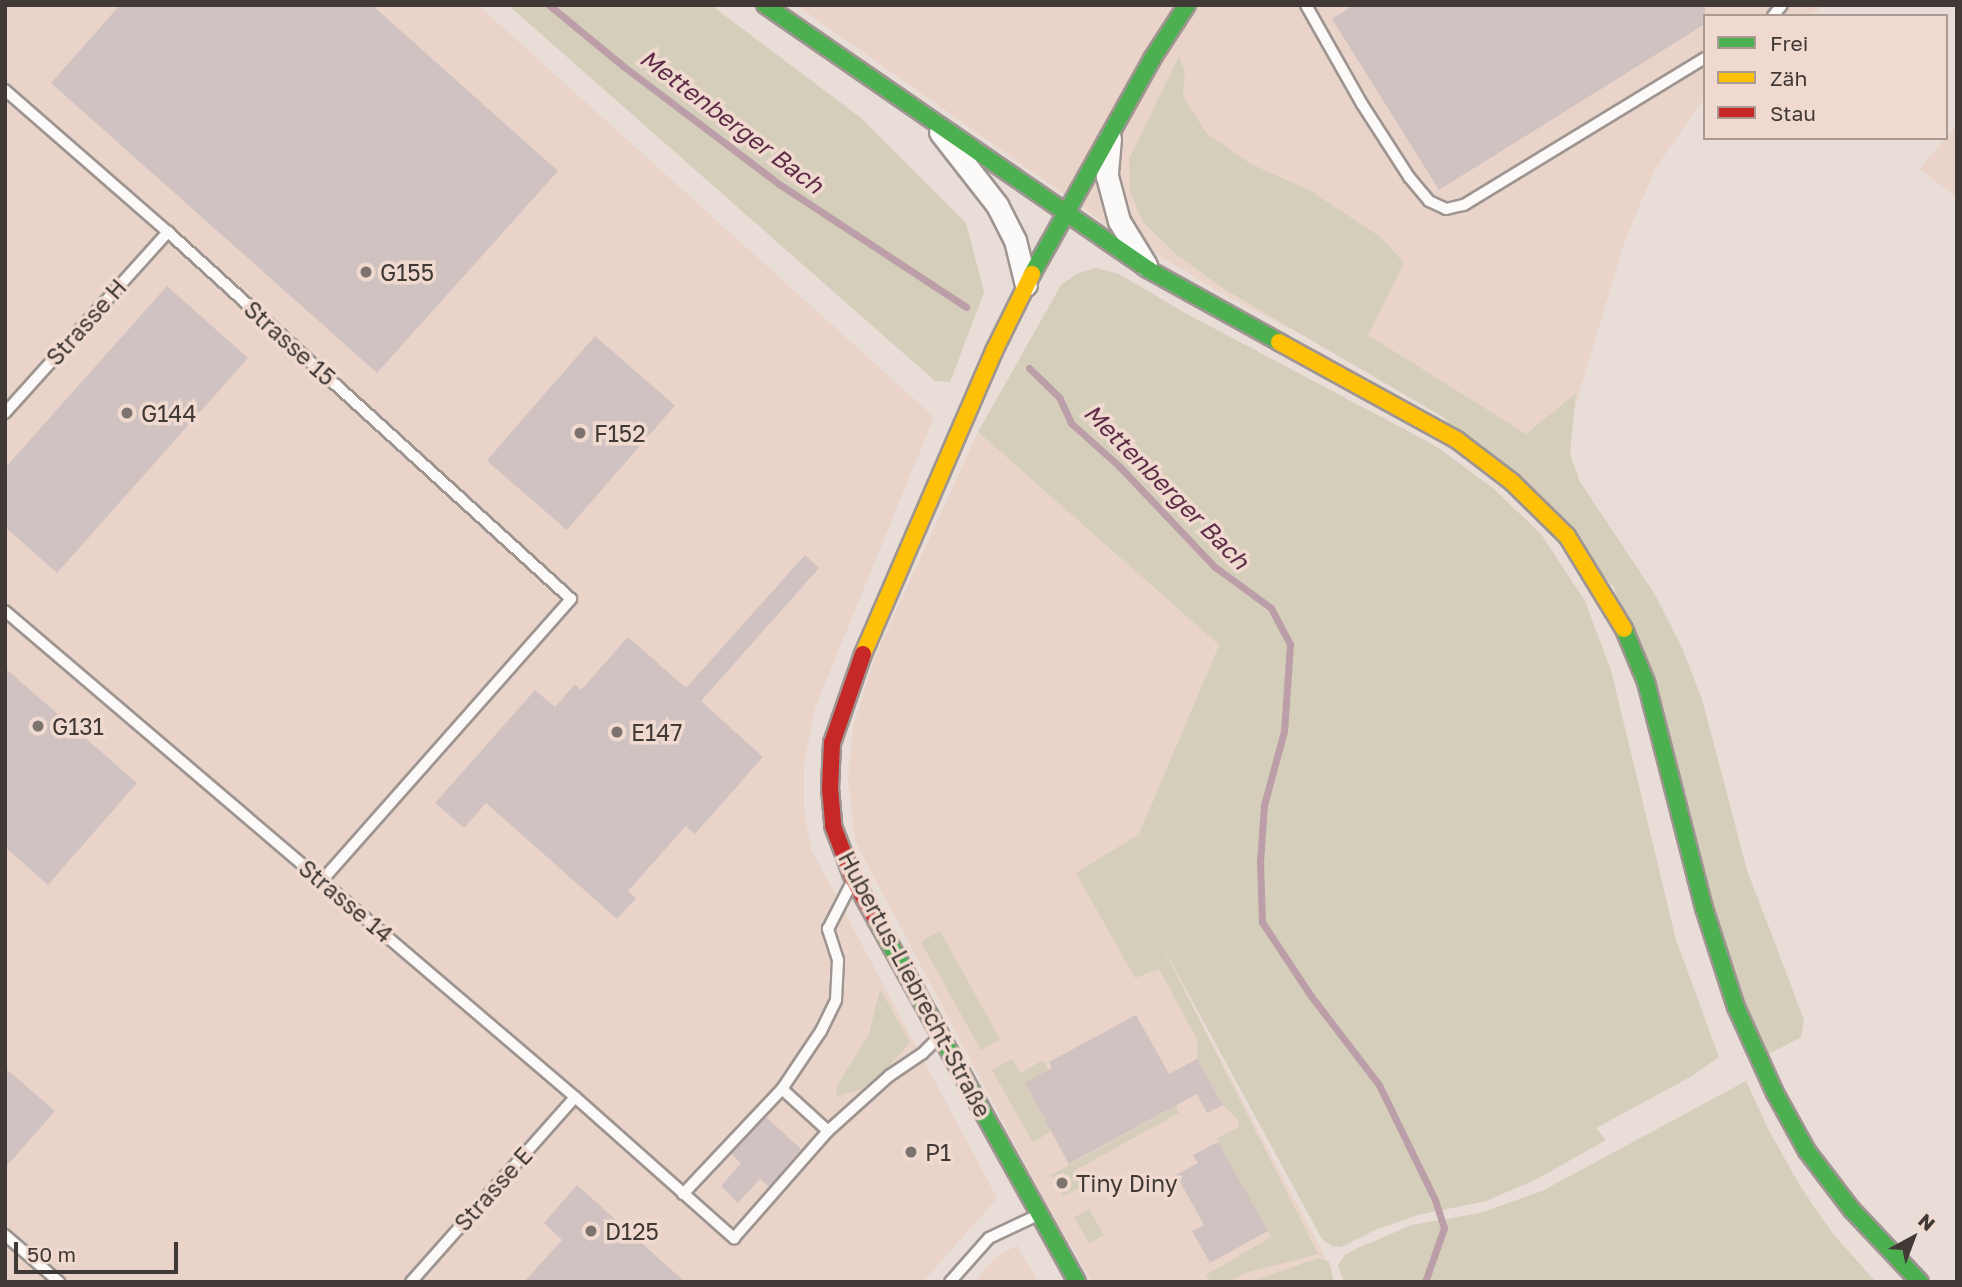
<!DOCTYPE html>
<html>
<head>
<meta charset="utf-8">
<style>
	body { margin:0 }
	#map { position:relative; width:1962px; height:1287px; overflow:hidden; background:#e9ddd7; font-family:"Golos Text",sans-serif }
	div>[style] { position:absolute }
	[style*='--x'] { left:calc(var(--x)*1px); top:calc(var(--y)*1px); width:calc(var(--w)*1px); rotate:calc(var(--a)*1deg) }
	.built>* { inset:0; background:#ead4ca }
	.green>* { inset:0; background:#d5ceba; transform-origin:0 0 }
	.stream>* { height:7px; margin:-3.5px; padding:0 3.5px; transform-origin:3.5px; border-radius:3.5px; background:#bc9ea9 }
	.building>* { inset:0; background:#d0c2c0; transform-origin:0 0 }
	.roads { filter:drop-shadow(2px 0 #9e9591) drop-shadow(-2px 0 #9e9591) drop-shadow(0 2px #9e9591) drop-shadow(0 -2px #9e9591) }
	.lane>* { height:10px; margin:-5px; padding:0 5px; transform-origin:5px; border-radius:5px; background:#fcfaf9 }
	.street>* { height:21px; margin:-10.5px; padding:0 10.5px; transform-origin:10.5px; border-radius:10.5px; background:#fcfaf9 }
	.fast>* { height:16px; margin:-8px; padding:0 8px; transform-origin:8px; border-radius:8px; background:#4caf50 }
	.slow>* { height:16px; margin:-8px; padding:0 8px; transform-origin:8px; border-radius:8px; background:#ffc107 }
	.jam>* { height:16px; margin:-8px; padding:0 8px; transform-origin:8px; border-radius:8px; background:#c62828 }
	.dots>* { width:19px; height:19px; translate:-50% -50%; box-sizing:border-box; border:4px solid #f0dad0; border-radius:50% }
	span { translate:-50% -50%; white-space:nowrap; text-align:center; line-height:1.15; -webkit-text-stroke:7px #f0dad0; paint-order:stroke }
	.poi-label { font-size:23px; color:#413935 }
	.left { translate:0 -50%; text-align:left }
	.street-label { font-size:23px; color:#413935 }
	.water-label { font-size:24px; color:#602d49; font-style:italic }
	.frame { position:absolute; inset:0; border:7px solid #413935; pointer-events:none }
	.legend { position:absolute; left:1703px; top:14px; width:245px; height:126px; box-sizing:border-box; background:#f0dad0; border:2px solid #aa9a92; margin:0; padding:9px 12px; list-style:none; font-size:21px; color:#413935 }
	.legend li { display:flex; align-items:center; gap:14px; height:35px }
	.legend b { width:35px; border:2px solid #aa9a92 }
	.north { position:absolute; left:1878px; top:1203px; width:70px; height:70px; -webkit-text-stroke:5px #f0dad0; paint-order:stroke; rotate:41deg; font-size:19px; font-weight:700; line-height:28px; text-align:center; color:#413935 }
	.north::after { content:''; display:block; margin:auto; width:24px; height:32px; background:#413935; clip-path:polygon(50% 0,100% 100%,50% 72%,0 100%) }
	.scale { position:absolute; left:14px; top:1242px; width:164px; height:32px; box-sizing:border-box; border:4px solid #413935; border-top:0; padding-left:9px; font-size:21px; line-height:24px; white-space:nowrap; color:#413935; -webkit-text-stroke:5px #f0dad0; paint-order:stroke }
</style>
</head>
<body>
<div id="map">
	<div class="built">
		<i style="clip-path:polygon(5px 5px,478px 5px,934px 417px,815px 708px,804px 766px,804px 808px,811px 849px,997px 1198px,923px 1282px,5px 1282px)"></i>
		<i style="clip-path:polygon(796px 5px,1825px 5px,1808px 16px,1705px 16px,1705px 97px,1655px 169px,1625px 240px,1579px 393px,1554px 488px,1418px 394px,1228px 297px,1109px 226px)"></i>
		<i style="clip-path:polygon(1957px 125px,1957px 197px,1919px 169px)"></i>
		<i style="clip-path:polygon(978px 432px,1219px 645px,1127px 862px,1142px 908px,1326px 1259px,1327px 1274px,1332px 1282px,1092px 1282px,1046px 1203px,855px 841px,848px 779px,853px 727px,875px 657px)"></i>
		<i style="clip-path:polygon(1017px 1245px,1038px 1282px,974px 1282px,994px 1259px)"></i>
	</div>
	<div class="green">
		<i style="clip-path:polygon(508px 5px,711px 5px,861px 118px,966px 223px,984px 292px,950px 382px,935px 381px)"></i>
		<i style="clip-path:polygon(1179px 56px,1185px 71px,1183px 95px,1206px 133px,1251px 164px,1309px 190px,1382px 238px,1404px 263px,1368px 335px,1526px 434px,1576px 393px,1570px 454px,1580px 482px,1654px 593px,1682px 648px,1702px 699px,1747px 870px,1804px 1020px,1801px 1037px,1767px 1055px,1740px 999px,1614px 587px,1443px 417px,1224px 289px,1177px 255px,1143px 222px,1130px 192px,1129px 159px)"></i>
		<i style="clip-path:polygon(1096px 268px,1119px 274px,1185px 313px,1434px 445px,1493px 488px,1541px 534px,1585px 601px,1611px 670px,1676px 940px,1719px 1057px,1690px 1077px,1596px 1128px,1606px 1140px,1535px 1180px,1486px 1201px,1418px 1215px,1375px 1230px,1341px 1247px,1332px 1246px,1322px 1239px,1159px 940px,1318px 1254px,1245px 1273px,1228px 1282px,1210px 1282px,1206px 1275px,1271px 1237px,1218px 1142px,1217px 1138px,1239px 1127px,1239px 1121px,1223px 1105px,1197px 1059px,1198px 1041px,1159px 969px,1135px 978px,1076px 873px,1139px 834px,1219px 645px,978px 432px,1061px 285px,1078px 273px)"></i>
		<i style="left:940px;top:931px;width:124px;height:22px;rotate:61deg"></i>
		<i style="clip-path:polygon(880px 989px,910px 1042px,879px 1078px,861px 1089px,837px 1096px,836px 1087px,869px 1034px)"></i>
		<i style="clip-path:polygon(1012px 1059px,1021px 1073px,1043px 1060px,1049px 1070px,1025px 1084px,1051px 1131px,1033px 1143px,992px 1070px)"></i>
		<i style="clip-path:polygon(1746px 1081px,1767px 1127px,1800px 1186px,1833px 1234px,1876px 1282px,1345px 1282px,1341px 1275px,1338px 1265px,1345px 1255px,1358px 1248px,1412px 1225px,1480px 1213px,1542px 1191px)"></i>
		<i style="clip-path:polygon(1176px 1106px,1179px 1113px,1074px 1171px,1082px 1186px,1063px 1197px,1051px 1175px)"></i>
		<i style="left:1089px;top:1209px;width:30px;height:17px;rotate:60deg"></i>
		<i style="clip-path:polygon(1319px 1258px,1329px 1261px,1334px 1282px,1249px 1282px)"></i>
	</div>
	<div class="stream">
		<i style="--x:549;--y:5;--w:96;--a:39.5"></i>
		<i style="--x:623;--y:66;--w:196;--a:37.1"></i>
		<i style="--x:779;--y:184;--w:224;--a:33.3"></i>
		<i style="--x:1029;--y:368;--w:42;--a:44"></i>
		<i style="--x:1059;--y:397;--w:29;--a:65"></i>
		<i style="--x:1071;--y:423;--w:64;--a:41.9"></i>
		<i style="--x:1119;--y:466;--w:139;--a:46.5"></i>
		<i style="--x:1215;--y:567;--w:69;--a:36.2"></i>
		<i style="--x:1271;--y:608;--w:41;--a:62.2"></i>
		<i style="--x:1290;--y:644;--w:87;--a:93.9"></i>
		<i style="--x:1284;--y:731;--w:77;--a:105.1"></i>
		<i style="--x:1264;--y:805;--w:57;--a:94"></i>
		<i style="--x:1260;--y:862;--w:60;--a:88.1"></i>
		<i style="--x:1262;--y:922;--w:89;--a:56.5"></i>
		<i style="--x:1311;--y:996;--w:112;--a:52.6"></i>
		<i style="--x:1379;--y:1085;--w:128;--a:64"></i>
		<i style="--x:1435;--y:1200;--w:29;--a:72"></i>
		<i style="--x:1444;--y:1228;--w:57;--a:109.4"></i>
	</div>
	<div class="building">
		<i style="clip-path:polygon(120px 5px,372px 5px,558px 171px,377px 373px,51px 83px)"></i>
		<i style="clip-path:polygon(1354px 5px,1705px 5px,1705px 24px,1439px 190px,1332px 19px)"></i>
		<i style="clip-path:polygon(167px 286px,248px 358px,57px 573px,5px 527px,5px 468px)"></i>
		<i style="left:595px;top:336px;width:106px;height:165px;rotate:41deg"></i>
		<i style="clip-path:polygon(805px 555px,819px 568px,701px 701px,763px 757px,695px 834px,686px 826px,628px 891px,636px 898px,617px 919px,486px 803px,464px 828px,435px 803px,535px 690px,555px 707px,575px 684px,581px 690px,628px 637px,686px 688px)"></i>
		<i style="clip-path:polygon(5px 668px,137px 783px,48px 885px,5px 847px)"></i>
		<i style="clip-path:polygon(1136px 1015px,1169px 1074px,1197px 1059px,1223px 1105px,1207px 1113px,1197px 1094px,1069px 1164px,1025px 1083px,1052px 1068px,1049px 1062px)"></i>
		<i style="clip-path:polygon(5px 1068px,55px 1111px,5px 1168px)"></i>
		<i style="clip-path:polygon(766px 1117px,801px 1149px,769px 1187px,760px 1179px,738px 1203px,721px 1186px,741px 1163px,731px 1154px)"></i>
		<i style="clip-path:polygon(1218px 1142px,1268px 1231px,1210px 1263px,1192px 1231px,1204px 1225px,1176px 1175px,1198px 1163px,1193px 1155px)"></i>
		<i style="clip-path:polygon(577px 1185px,685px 1282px,524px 1282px,562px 1240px,544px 1223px)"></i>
	</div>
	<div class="roads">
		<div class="lane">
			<i style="--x:1306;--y:5;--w:114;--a:60.5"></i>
			<i style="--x:1362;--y:104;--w:87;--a:57.2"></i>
			<i style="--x:1409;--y:177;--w:31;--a:50"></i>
			<i style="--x:1429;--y:201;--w:19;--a:25"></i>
			<i style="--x:1446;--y:209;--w:18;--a:-13"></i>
			<i style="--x:1464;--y:205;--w:282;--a:-31.4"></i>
			<i style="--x:1773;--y:16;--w:14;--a:-51"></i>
			<i style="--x:5;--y:90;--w:216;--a:41.1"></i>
			<i style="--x:168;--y:232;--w:545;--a:42.32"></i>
			<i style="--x:571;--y:599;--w:375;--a:131.5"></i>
			<i style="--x:5;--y:413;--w:244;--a:-48"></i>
			<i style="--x:5;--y:611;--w:749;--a:40.45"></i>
			<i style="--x:575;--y:1097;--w:213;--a:41.6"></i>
			<i style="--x:734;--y:1238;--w:142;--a:-48.7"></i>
			<i style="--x:828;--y:1131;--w:82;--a:-42"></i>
			<i style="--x:889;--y:1076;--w:40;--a:-34"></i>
			<i style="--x:922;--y:1054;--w:24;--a:-45"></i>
			<i style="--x:782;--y:1089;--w:62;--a:42.4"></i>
			<i style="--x:683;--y:1194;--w:144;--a:-46.7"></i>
			<i style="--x:782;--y:1089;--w:70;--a:-56.1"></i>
			<i style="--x:821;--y:1031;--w:34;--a:-64"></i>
			<i style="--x:836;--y:1000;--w:40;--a:-87.1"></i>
			<i style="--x:838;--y:960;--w:33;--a:-108"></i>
			<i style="--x:828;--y:929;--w:51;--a:-62.9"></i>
			<i style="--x:5;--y:1235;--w:72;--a:41"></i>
			<i style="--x:411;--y:1282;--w:247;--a:-48.4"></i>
			<i style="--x:950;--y:1282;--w:59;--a:-48.4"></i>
			<i style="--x:989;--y:1238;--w:54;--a:-25.1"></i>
		</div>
		<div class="street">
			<i style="--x:940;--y:132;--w:93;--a:52"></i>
			<i style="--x:997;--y:205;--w:39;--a:63"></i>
			<i style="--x:1015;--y:240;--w:46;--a:76.3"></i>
			<i style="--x:1110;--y:138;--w:38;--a:95"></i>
			<i style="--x:1107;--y:176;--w:47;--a:75.1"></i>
			<i style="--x:1119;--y:221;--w:52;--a:58.5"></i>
		</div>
		<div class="fast">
			<i style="--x:765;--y:5;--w:467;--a:34.6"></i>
			<i style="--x:1149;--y:270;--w:149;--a:29"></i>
			<i style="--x:1032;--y:274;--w:246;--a:-60.8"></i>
			<i style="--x:1152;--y:59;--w:64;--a:-57.1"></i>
			<i style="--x:1624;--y:629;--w:57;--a:67.5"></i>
			<i style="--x:1646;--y:682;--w:233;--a:75.6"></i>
			<i style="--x:1704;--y:908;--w:104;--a:72.1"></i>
			<i style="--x:1736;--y:1007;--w:94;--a:65.6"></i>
			<i style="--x:1775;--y:1093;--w:66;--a:61.1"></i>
			<i style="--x:1807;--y:1151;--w:74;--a:52.7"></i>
			<i style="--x:1852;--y:1210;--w:99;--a:46.6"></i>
			<i style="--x:877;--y:921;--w:413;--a:61"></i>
		</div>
		<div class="slow">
			<i style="--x:1279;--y:342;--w:203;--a:28.8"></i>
			<i style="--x:1457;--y:440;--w:69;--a:37.4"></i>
			<i style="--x:1512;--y:482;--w:77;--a:44.5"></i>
			<i style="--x:1567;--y:536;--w:109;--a:58.5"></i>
			<i style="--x:863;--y:654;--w:330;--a:-66.6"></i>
			<i style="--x:994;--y:351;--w:86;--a:-63.7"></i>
		</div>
		<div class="jam">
			<i style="--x:863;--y:654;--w:94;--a:109.2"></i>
			<i style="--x:832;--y:743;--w:45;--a:92.5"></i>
			<i style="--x:830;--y:788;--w:38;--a:85"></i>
			<i style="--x:833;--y:826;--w:56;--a:69"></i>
			<i style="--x:853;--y:878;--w:49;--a:60.8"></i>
		</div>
	</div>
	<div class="dots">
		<i style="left:366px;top:272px;background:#7c726e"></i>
		<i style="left:127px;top:413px;background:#7c726e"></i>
		<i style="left:580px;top:433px;background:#7c726e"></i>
		<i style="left:38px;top:726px;background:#7c726e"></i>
		<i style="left:617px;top:732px;background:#7c726e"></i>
		<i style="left:911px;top:1152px;background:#7c726e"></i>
		<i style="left:1062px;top:1183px;background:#7c726e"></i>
		<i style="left:591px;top:1231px;background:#7c726e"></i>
	</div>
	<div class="poi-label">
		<span class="left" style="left:380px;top:272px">G155</span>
		<span class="left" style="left:141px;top:413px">G144</span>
		<span class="left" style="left:594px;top:433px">F152</span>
		<span class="left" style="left:52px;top:726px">G131</span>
		<span class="left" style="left:631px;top:732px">E147</span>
		<span class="left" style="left:925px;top:1152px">P1</span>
		<span class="left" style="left:1076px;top:1183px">Tiny Diny</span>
		<span class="left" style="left:605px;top:1231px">D125</span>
	</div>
	<div class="street-label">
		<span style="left:86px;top:322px;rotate:-48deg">Strasse H</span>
		<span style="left:290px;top:343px;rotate:42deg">Strasse 15</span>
		<span style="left:346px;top:901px;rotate:40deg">Strasse 14</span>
		<span style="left:915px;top:984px;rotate:62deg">Hubertus-Liebrecht-Straße</span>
		<span style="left:493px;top:1189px;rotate:-48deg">Strasse E</span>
	</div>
	<div class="water-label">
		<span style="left:732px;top:121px;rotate:37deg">Mettenberger Bach</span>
		<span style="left:1167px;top:486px;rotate:45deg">Mettenberger Bach</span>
	</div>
	<div class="frame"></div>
	<ul class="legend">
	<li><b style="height:9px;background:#4caf50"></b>Frei</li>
	<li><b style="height:9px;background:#ffc107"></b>Zäh</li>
	<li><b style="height:9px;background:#c62828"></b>Stau</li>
	</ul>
	<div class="north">N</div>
	<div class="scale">50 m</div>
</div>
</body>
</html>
